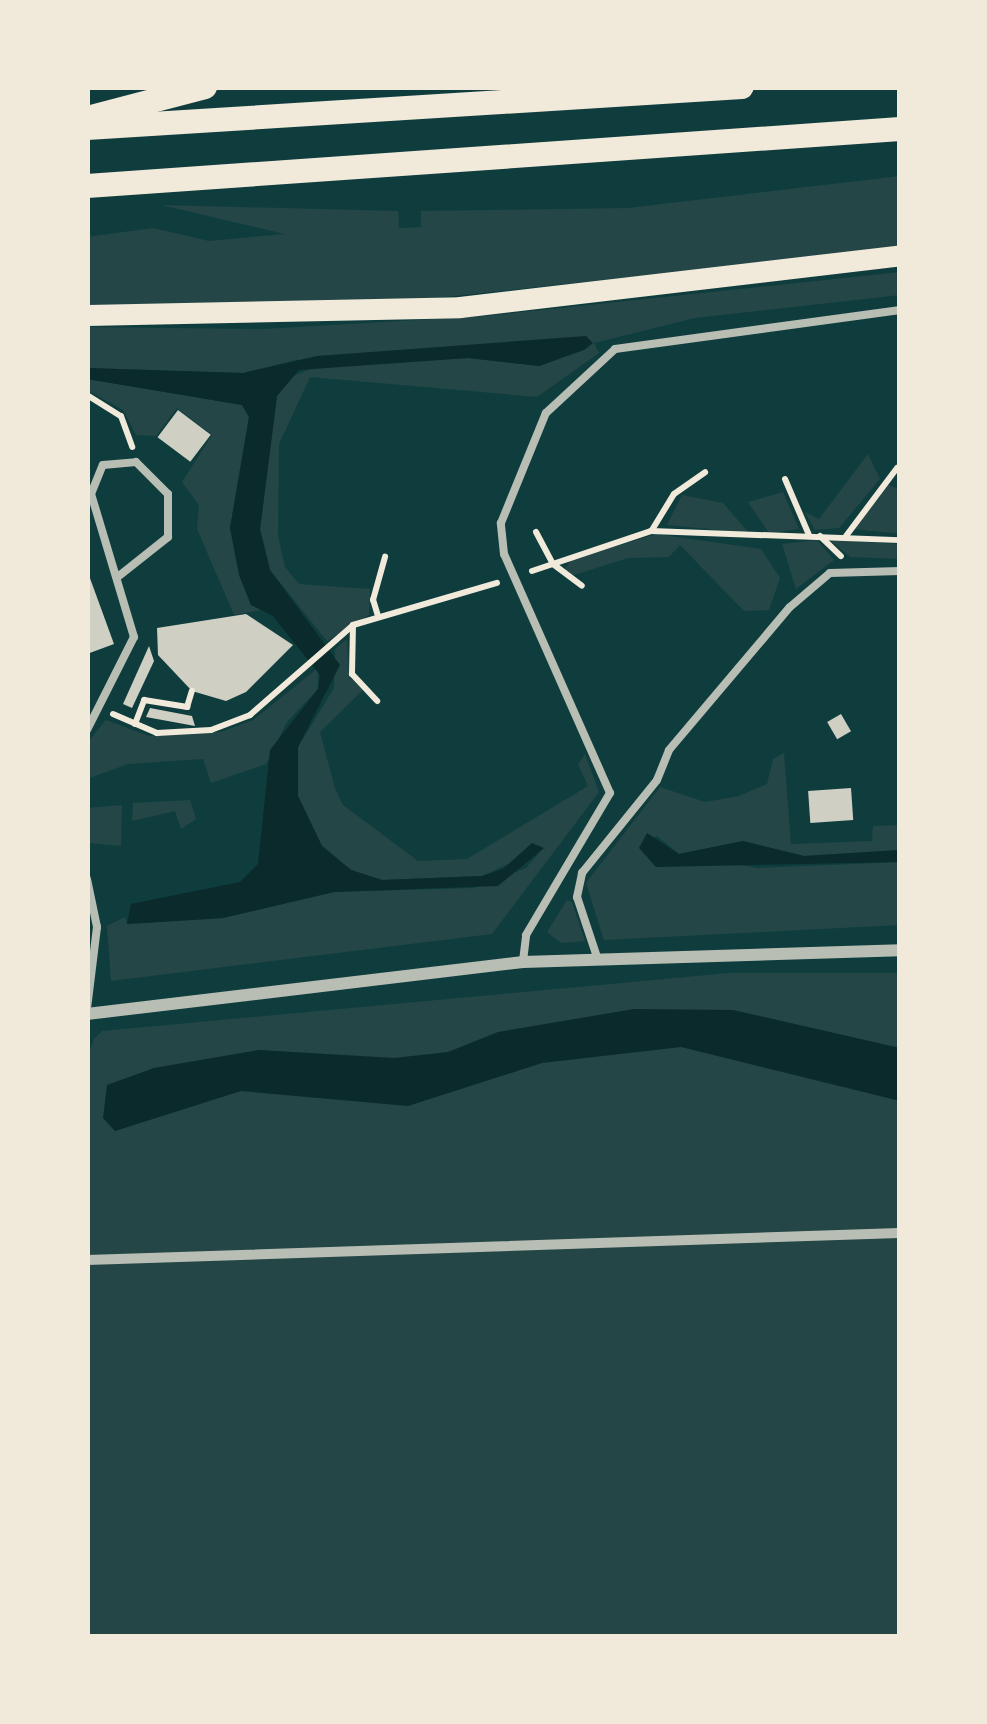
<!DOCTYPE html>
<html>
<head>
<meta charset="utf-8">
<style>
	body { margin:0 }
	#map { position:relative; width:987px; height:1724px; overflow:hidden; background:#0f3d3e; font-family:"Public Sans",sans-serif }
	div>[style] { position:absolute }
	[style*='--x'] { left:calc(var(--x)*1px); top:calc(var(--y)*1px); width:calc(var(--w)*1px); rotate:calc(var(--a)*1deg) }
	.green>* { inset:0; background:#244646 }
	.water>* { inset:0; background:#0a2a2b }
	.building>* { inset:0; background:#cfcfc3; transform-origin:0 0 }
	.path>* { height:6px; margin:-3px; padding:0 3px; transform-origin:3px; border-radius:3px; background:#f1e9da }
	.service>* { height:8px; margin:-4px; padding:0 4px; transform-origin:4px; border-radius:4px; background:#b8beb3 }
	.pedestrian>* { height:10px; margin:-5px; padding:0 5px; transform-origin:5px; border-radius:5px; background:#b8beb3 }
	.minor>* { height:12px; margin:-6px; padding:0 6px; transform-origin:6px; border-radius:6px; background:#b8beb3 }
	.secondary>* { height:21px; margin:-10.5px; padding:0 10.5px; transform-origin:10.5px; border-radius:10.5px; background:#f1e9da }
	.trunk>* { height:24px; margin:-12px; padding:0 12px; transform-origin:12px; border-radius:12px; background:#f1e9da }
	span { translate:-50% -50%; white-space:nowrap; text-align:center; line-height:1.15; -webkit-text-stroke:10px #f1e9da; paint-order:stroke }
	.frame { position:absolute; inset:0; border:90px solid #f1e9da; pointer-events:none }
</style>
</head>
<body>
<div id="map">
	<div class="green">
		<i style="clip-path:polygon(900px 176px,900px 248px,389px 303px,87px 305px,87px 237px,153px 228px,209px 241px,285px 234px,161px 205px,398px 211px,399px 228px,421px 227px,421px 211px,628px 208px)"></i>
		<i style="clip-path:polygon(900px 272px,900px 295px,695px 318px,594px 343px,599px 353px,537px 397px,310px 377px,279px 444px,278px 535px,285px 567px,299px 584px,370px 589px,369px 615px,327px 641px,270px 570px,260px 529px,277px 396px,288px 378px,319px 366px,468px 358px,539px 366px,590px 347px,296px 360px,243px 373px,87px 368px,87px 327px,263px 329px,485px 316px)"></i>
		<i style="clip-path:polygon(87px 379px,242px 405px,249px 417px,230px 528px,251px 605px,261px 610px,234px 615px,197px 529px,199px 505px,182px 482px,212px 435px,177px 408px,156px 436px,136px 435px,123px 410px,87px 390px)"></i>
		<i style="clip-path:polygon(868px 454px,880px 479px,839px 528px,815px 530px,805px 512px,819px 519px)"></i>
		<i style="clip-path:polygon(887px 484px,900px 490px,900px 534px,853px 529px)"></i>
		<i style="clip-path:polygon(783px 492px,799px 529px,769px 533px,748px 502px)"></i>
		<i style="clip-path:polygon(682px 495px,723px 503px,749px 533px,667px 525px)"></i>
		<i style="clip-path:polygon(656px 534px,761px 549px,780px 578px,769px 610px,744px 611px,680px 545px,669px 557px,628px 558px,574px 575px,564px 570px,571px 560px)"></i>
		<i style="clip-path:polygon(817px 540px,834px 560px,796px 589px,782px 544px)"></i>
		<i style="clip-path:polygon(830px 540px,900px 544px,900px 559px,850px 557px)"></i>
		<i style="clip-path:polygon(347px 639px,349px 676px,363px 690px,320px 732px,335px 788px,343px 805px,418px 861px,467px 859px,588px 786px,578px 764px,585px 754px,599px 792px,492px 934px,111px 981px,107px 926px,125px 917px,127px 924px,223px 918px,334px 892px,473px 888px,526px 868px,543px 848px,482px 876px,382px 880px,351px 870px,322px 846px,298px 796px,298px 747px,334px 688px,335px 649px)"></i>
		<i style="clip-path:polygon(318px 668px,318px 689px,287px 722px,266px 764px,211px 783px,203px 759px,128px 764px,87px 779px,87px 743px,106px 720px,149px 736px,221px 732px,253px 720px)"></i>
		<i style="clip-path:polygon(784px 753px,791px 844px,872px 841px,873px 826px,900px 825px,900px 850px,804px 856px,743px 841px,679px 854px,657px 836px,639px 848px,758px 868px,900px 862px,900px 925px,604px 940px,586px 883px,660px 787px,705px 802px,739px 796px,767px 784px,773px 759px)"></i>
		<i style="clip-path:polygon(190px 800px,196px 819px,181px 829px,175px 811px,132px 821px,133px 803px)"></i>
		<i style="clip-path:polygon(122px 805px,121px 846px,89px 843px,87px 808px)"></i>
		<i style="clip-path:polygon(567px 900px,572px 902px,585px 941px,561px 943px,547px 932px)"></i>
		<i style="clip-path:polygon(729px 973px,900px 973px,900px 1637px,87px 1637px,87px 1058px,94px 1039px,102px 1031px)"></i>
	</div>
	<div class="water">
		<i style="clip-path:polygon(586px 336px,593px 343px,584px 350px,539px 366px,468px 358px,299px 370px,277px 396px,260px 529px,270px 570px,340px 665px,298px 747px,298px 796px,322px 846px,351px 870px,382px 880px,482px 876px,503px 869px,532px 843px,544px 848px,498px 886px,334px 892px,223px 918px,127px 924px,131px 904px,240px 882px,258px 864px,270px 750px,318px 689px,320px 675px,273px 616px,251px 605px,239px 575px,230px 528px,249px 417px,242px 405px,87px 379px,87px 368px,243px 373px,317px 356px)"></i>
		<i style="clip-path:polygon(647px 833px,679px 854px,743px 841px,804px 856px,900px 850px,900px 862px,656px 867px,639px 848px)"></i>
		<i style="clip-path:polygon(634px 1009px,733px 1010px,900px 1048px,900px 1101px,681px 1047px,542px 1063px,408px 1106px,241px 1091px,115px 1131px,103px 1118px,107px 1085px,154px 1068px,259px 1050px,394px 1058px,448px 1052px,498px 1032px)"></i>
	</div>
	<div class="building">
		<i style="left:178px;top:410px;width:41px;height:34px;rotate:37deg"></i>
		<i style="clip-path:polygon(87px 570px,114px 644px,87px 654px)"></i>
		<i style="clip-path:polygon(246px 614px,293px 645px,246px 692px,226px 701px,192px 691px,158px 655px,157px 628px)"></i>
		<i style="clip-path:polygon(149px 646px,154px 661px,132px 708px,123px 704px)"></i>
		<i style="clip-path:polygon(150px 708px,192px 716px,195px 726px,146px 717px)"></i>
		<i style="left:841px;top:714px;width:20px;height:16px;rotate:60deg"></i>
		<i style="left:851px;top:788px;width:32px;height:43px;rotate:86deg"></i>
	</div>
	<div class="path">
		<i style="--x:87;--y:395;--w:40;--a:32"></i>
		<i style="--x:121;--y:416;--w:33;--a:70"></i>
		<i style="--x:785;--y:479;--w:61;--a:66.8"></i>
		<i style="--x:652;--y:530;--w:42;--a:-58.6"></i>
		<i style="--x:674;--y:494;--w:38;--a:-35"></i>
		<i style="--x:536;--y:532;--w:36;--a:62"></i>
		<i style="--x:553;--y:564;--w:36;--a:37"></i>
		<i style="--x:820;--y:536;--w:29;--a:44"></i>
		<i style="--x:846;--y:536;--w:85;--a:-53.1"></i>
		<i style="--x:532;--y:571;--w:126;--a:-18.6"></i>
		<i style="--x:651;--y:531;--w:249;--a:2.1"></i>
		<i style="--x:378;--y:616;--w:17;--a:-107"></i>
		<i style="--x:373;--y:600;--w:45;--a:-74.4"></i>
		<i style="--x:353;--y:625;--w:49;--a:91.2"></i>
		<i style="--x:352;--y:674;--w:37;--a:47"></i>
		<i style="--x:113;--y:714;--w:48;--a:23.4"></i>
		<i style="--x:157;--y:733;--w:54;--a:-3.2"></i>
		<i style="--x:211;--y:730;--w:42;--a:-21"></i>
		<i style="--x:250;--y:715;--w:137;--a:-41.1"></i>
		<i style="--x:353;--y:625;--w:150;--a:-16.3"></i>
		<i style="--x:135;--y:724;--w:26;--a:-69"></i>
		<i style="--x:144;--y:700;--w:44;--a:9.2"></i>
		<i style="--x:187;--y:707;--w:17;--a:-73"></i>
	</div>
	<div class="service">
		<i style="--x:87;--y:730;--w:104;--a:-63.2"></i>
		<i style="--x:134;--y:637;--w:149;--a:-106.7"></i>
		<i style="--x:91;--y:494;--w:31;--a:-68"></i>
		<i style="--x:103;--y:465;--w:33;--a:-5"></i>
		<i style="--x:136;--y:462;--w:45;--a:45"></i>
		<i style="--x:168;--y:494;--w:43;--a:90"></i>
		<i style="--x:168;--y:537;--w:63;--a:141.5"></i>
		<i style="--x:87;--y:879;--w:49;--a:78.2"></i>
		<i style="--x:97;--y:927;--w:82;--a:97"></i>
		<i style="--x:598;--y:960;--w:66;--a:-108.4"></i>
		<i style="--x:577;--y:897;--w:25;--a:-78"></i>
		<i style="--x:582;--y:873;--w:119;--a:-51.1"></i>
		<i style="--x:657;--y:780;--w:32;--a:-68"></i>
		<i style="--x:669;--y:750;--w:187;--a:-49.8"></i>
		<i style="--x:790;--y:607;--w:52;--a:-40.4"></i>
		<i style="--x:830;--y:573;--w:70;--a:-1.6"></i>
		<i style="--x:523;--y:961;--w:26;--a:-83"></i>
		<i style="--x:526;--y:935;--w:165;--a:-59.4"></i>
		<i style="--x:610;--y:793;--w:261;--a:-113.9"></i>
		<i style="--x:504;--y:554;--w:31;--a:-96"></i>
		<i style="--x:501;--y:523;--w:119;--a:-67.8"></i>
		<i style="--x:546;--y:413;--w:94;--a:-42.8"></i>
		<i style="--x:615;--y:349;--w:288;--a:-7.8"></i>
	</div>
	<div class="pedestrian">
		<i style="--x:87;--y:1260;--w:813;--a:-1.9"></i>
	</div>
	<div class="minor">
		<i style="--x:87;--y:1014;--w:439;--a:-6.8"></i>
		<i style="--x:523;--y:962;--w:377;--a:-1.8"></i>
	</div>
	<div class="secondary">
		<i style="--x:87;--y:315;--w:373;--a:-1.2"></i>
		<i style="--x:460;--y:307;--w:443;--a:-6.7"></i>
	</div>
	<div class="trunk">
		<i style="--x:87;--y:118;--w:122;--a:-14.7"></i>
		<i style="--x:87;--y:128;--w:656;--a:-3.58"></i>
		<i style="--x:87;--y:186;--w:815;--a:-4.01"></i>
	</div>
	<div class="frame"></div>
</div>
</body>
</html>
